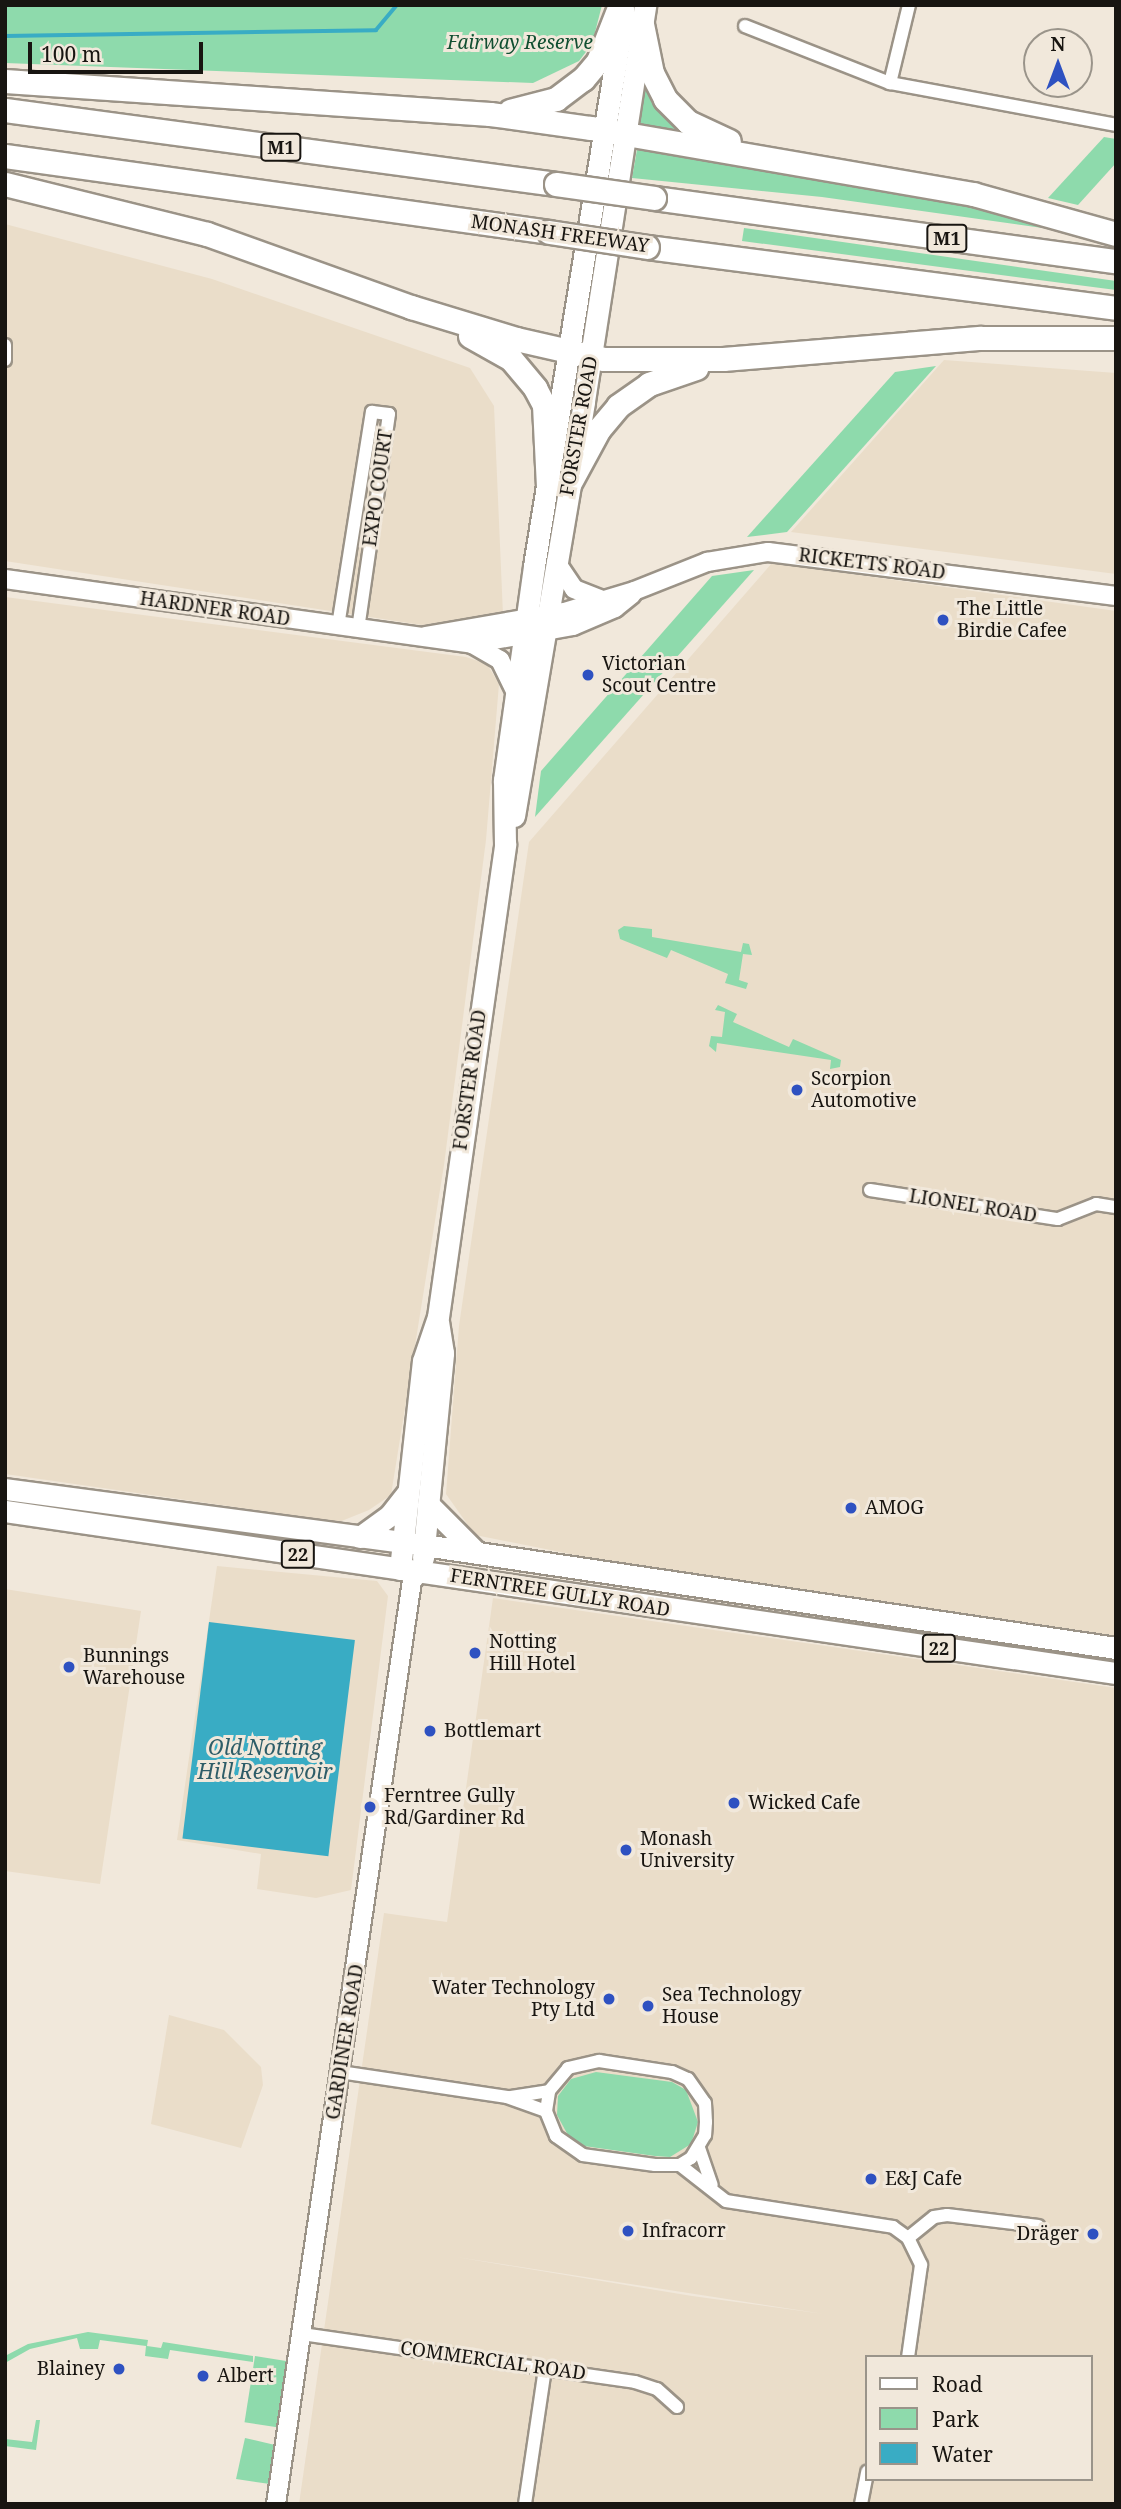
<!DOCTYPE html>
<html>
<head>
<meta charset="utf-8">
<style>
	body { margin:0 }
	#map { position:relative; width:1121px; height:2509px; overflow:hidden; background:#f1e8db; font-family:"Noto Serif",serif }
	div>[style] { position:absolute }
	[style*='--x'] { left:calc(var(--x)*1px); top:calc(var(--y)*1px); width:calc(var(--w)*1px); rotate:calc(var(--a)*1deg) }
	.built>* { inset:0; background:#eaddc9 }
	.green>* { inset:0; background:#8edaac; transform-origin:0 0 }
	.water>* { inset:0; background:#39acc4; transform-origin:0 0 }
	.stream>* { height:3.5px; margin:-1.75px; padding:0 1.75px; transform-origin:1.75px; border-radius:1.75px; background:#39acc4 }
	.roads { filter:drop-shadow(2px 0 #9b9387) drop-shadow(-2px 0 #9b9387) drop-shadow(0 2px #9b9387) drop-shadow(0 -2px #9b9387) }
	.street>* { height:12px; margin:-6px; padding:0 6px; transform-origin:6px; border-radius:6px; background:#fff }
	.secondary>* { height:18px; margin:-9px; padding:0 9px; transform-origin:9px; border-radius:9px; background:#fff }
	.primary>* { height:21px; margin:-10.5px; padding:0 10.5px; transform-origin:10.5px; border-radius:10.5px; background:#fff }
	.highway>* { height:23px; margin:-11.5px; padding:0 11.5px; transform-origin:11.5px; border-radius:11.5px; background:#fff }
	.bridges { filter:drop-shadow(2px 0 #9b9387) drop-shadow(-2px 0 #9b9387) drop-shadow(0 2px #9b9387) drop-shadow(0 -2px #9b9387) }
	.highway-bridge>* { height:23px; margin:-11.5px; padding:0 11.5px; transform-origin:11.5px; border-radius:11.5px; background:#fff }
	.dots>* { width:19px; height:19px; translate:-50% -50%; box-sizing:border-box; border:4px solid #f1e8db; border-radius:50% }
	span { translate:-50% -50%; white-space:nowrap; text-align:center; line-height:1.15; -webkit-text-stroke:6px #f1e8db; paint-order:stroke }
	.shield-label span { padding:2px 5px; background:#f1e8db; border:2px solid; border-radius:5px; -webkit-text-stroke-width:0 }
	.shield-label { font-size:18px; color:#181511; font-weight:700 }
	.park-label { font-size:19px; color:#114f31; font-style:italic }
	.street-label { font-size:19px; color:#181511 }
	.poi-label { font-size:19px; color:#181511 }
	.left { translate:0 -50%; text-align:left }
	.right { translate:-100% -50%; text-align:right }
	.water-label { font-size:21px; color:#2e5d68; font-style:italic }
	.frame { position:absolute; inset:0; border:7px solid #181511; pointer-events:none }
	.legend { position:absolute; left:865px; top:2355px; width:228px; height:126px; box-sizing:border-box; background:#f1e8db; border:2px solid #9a948a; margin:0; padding:9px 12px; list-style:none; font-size:21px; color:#181511 }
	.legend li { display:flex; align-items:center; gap:14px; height:35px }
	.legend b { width:35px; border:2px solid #9a948a }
	.north { position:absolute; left:1023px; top:28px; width:70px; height:70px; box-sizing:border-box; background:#f1e8db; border:2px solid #9a948a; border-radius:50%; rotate:0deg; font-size:19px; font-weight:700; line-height:28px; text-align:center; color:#181511 }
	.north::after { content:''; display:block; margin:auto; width:24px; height:32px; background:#2e51c1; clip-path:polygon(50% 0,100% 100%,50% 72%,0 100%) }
	.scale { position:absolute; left:28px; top:42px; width:175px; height:32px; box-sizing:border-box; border:4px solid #181511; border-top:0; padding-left:9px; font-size:21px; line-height:24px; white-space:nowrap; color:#181511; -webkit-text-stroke:5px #f1e8db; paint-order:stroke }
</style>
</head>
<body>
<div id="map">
	<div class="built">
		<i style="clip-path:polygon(5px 224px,212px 279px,470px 368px,494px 406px,503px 615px,422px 625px,5px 561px)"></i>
		<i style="clip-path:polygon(944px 360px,1116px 373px,1116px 574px,791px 532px)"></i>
		<i style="clip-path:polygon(772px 563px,1116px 611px,1116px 1644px,700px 1580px,475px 1535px,446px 1494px,459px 1326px,529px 842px)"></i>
		<i style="clip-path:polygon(5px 597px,466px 657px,487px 664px,499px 684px,486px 840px,444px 1165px,391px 1495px,369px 1510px,339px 1522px,5px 1474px)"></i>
		<i style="clip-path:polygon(217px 1566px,377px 1581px,388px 1596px,351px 1890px,316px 1898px,257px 1889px,261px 1854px,177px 1840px)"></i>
		<i style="clip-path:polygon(5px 1589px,141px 1611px,100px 1884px,5px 1871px)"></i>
		<i style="clip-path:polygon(evenodd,493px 1598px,1116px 1688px,1116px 2504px,299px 2504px,384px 1913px,447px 1922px,493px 1598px,456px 2257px,824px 2314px,692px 2296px,456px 2257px,493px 1598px,867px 2357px,1091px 2357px,1091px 2479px,867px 2479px,867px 2357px)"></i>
		<i style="clip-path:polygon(169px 2015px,224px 2030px,261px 2067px,263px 2085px,241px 2148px,151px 2124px)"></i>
	</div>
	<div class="green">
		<i style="clip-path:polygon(5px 5px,602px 5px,592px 44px,579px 61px,533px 83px,5px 63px)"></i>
		<i style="clip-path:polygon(643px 81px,647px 81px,693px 136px,643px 125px,635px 117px)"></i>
		<i style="clip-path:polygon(1104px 137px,1116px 139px,1116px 163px,1078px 205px,1048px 198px)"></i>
		<i style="clip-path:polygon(638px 144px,1002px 209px,1078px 233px,822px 197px,632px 178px)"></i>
		<i style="clip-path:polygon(744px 228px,1116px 281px,1116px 290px,742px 241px)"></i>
		<i style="clip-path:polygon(936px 366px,787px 532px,747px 537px,895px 372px)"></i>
		<i style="clip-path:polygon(754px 570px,535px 817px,541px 771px,712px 576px)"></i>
		<i style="clip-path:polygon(624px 926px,652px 929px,652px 937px,741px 952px,743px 943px,749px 944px,752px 955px,743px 954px,739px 980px,748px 983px,746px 989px,725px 983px,728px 974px,671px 950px,667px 958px,620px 939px,618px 930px)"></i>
		<i style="clip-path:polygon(718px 1005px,737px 1014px,733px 1022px,789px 1047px,793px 1039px,841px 1060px,840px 1067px,830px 1069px,831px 1060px,717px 1043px,716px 1052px,709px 1046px,711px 1036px,722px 1037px,725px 1012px,715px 1010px)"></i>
		<i style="clip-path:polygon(596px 2072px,672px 2082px,686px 2090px,698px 2122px,691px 2144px,670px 2157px,655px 2156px,584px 2146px,569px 2137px,557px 2115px,558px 2096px,571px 2079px)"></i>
		<i style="clip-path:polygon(88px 2332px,148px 2340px,147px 2346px,161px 2348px,163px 2342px,253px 2356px,253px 2362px,170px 2350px,168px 2359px,145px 2356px,146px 2346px,100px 2340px,98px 2349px,80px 2349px,77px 2338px,30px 2349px,5px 2363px,5px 2356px,28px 2344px)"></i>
		<i style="left:255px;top:2356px;width:33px;height:67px;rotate:9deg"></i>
		<i style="clip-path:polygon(36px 2420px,40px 2420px,36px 2450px,5px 2446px,5px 2439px,32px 2442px)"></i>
		<i style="clip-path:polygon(245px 2438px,275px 2445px,270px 2484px,236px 2479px)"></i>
	</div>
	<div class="water">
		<i style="left:209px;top:1622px;width:147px;height:218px;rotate:7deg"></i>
	</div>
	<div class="stream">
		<i style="--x:5;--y:36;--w:371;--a:-0.9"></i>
		<i style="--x:376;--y:30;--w:33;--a:-50"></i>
	</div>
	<div class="roads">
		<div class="street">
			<i style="--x:745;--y:26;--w:156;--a:21.5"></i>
			<i style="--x:890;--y:83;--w:230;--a:10.5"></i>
			<i style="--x:890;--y:83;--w:80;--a:-76.3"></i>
			<i style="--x:5;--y:345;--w:15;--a:90"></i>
			<i style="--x:338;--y:626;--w:217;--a:-81"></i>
			<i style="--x:372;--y:412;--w:17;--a:7"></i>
			<i style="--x:389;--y:414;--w:217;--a:98.2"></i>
			<i style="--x:870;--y:1190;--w:190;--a:8.8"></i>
			<i style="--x:1058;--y:1219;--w:41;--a:-21.5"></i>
			<i style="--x:1096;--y:1204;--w:20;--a:9"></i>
			<i style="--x:599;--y:2061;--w:74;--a:8.6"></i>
			<i style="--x:672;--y:2072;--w:17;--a:24"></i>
			<i style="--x:688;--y:2079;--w:29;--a:55"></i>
			<i style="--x:705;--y:2103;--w:19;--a:87"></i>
			<i style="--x:706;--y:2122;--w:13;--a:94"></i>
			<i style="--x:705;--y:2135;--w:27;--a:121"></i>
			<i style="--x:691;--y:2158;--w:13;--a:148"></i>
			<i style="--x:680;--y:2165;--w:25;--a:180"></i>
			<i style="--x:655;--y:2165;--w:73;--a:-172.1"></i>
			<i style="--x:583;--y:2155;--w:33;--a:-145"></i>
			<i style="--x:556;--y:2136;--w:27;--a:-112"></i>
			<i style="--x:546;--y:2111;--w:20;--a:-81"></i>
			<i style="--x:549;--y:2091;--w:30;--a:-50"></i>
			<i style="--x:568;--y:2068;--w:32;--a:-13"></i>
			<i style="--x:340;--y:2072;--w:169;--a:8.5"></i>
			<i style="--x:507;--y:2097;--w:41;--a:19.7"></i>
			<i style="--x:511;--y:2097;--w:38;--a:-9"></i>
			<i style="--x:699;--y:2148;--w:39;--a:71"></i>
			<i style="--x:680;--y:2165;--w:58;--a:38"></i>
			<i style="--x:726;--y:2201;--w:169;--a:8.8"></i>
			<i style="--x:893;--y:2227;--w:19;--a:36"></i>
			<i style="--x:908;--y:2238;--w:33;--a:-39"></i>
			<i style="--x:934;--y:2217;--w:13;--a:-9"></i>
			<i style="--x:947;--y:2215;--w:92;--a:6.9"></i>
			<i style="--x:908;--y:2238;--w:30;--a:64"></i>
			<i style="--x:921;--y:2265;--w:93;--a:98"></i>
			<i style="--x:302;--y:2334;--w:336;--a:8.2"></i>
			<i style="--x:635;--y:2382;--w:23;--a:18"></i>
			<i style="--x:657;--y:2389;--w:27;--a:42"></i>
			<i style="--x:525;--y:2504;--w:137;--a:-81.6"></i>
			<i style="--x:861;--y:2504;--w:33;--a:-79"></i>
		</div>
		<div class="secondary">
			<i style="--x:556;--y:562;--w:32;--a:56"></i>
			<i style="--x:574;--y:589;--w:28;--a:21"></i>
			<i style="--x:5;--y:579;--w:472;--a:7.9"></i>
			<i style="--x:472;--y:644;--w:103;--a:-10.1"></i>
			<i style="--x:573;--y:626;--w:46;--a:-23.2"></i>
			<i style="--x:615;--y:608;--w:22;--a:-39"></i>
			<i style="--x:425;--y:636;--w:141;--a:-9.8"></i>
			<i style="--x:564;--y:612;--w:73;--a:-16.7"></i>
			<i style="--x:634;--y:591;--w:79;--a:-21.7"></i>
			<i style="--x:707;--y:562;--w:62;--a:-9.3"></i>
			<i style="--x:768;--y:552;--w:351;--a:7.2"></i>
			<i style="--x:474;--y:645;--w:30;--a:30"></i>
			<i style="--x:500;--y:660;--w:34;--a:64"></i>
			<i style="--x:276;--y:2504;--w:933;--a:-81.62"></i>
			<i style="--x:412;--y:1581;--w:13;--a:-48"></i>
		</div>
		<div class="primary">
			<i style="--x:514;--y:816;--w:421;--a:-80.4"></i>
			<i style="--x:584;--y:401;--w:401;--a:-81.2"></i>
			<i style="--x:5;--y:1489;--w:403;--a:7.6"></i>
			<i style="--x:404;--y:1542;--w:720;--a:8.47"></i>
			<i style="--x:428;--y:1504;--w:68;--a:45"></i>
			<i style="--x:5;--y:1511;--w:1123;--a:8.3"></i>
			<i style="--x:360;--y:1537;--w:37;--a:-36"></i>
			<i style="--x:390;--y:1515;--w:29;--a:-52"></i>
			<i style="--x:423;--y:1558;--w:206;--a:-84.4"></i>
			<i style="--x:443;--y:1353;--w:31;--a:-99"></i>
			<i style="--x:400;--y:1569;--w:209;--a:-83.7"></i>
			<i style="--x:423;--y:1361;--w:46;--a:-71.2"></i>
			<i style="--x:438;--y:1317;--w:478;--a:-81.9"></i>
			<i style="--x:505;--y:844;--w:64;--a:-90.9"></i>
			<i style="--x:504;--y:780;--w:216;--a:-82"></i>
			<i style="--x:534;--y:566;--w:563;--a:-80.81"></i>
		</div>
		<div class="highway">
			<i style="--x:642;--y:24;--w:50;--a:78.5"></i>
			<i style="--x:652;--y:73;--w:29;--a:63"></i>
			<i style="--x:665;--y:99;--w:33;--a:45"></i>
			<i style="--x:688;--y:122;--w:45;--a:24.9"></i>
			<i style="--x:5;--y:81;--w:486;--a:3.9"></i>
			<i style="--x:490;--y:114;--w:102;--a:7.9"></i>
			<i style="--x:591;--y:128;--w:388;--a:9.8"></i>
			<i style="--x:973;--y:194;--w:148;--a:15.6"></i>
			<i style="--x:5;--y:110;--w:556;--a:7.65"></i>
			<i style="--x:510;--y:111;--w:48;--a:-14.6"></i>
			<i style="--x:556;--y:99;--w:34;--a:-37"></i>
			<i style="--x:583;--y:79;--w:23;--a:-50"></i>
			<i style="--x:598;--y:61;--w:60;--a:-68.6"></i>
			<i style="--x:5;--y:156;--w:549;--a:7.95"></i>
			<i style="--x:5;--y:184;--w:208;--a:13.9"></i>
			<i style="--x:207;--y:234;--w:217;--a:19.7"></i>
			<i style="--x:411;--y:307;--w:110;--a:16.9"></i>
			<i style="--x:516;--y:339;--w:90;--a:12.8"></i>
			<i style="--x:604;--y:359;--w:119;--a:0"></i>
			<i style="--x:723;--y:359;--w:259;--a:-4.7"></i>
			<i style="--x:981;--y:338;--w:135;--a:0"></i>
			<i style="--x:654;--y:198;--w:466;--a:7.8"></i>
			<i style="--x:647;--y:247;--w:473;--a:7.4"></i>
			<i style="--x:470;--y:336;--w:47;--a:29.3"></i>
			<i style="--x:511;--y:359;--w:38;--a:50"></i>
			<i style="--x:535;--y:388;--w:19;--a:62"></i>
			<i style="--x:544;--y:405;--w:82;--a:87.2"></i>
			<i style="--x:567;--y:488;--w:67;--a:-61.5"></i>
			<i style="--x:599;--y:429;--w:30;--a:-50"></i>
			<i style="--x:618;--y:406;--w:38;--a:-35"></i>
			<i style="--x:649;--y:384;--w:50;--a:-18.8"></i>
		</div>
	</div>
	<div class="bridges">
		<div class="highway-bridge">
			<i style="--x:556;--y:184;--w:99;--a:8.1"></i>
			<i style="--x:549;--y:232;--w:99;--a:8.7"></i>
		</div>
	</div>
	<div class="dots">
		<i style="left:943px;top:620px;background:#2e51c1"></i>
		<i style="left:588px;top:675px;background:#2e51c1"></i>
		<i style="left:797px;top:1090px;background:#2e51c1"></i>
		<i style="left:851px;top:1508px;background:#2e51c1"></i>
		<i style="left:475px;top:1653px;background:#2e51c1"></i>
		<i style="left:69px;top:1667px;background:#2e51c1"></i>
		<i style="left:430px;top:1731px;background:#2e51c1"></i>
		<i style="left:734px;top:1803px;background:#2e51c1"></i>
		<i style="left:370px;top:1807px;background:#2e51c1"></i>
		<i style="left:626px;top:1850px;background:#2e51c1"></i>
		<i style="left:609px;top:1999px;background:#2e51c1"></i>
		<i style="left:648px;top:2006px;background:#2e51c1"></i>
		<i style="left:871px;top:2179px;background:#2e51c1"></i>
		<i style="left:628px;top:2231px;background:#2e51c1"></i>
		<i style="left:1093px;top:2234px;background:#2e51c1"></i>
		<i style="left:119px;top:2369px;background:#2e51c1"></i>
		<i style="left:203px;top:2376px;background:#2e51c1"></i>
	</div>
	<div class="shield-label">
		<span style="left:281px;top:147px">M1</span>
		<span style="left:947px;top:238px">M1</span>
		<span style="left:298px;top:1554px">22</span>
		<span style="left:939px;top:1648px">22</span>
	</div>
	<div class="park-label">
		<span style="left:520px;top:43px">Fairway Reserve</span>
	</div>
	<div class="street-label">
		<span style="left:560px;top:234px;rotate:8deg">MONASH FREEWAY</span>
		<span style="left:579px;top:426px;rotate:-80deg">FORSTER ROAD</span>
		<span style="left:378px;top:488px;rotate:-82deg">EXPO COURT</span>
		<span style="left:872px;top:564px;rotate:7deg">RICKETTS ROAD</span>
		<span style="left:215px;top:609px;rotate:8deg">HARDNER ROAD</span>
		<span style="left:470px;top:1080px;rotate:-82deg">FORSTER ROAD</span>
		<span style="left:973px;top:1206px;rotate:9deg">LIONEL ROAD</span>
		<span style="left:560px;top:1593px;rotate:9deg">FERNTREE GULLY ROAD</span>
		<span style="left:345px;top:2042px;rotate:-81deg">GARDINER ROAD</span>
		<span style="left:493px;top:2361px;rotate:8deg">COMMERCIAL ROAD</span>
	</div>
	<div class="poi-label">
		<span class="left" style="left:957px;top:620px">The Little<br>Birdie Cafee</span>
		<span class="left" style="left:602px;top:675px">Victorian<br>Scout Centre</span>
		<span class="left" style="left:811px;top:1090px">Scorpion<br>Automotive</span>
		<span class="left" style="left:865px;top:1508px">AMOG</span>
		<span class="left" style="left:489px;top:1653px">Notting<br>Hill Hotel</span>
		<span class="left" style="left:83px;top:1667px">Bunnings<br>Warehouse</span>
		<span class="left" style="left:444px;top:1731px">Bottlemart</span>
		<span class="left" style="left:384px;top:1807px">Ferntree Gully<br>Rd/Gardiner Rd</span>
		<span class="left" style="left:748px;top:1803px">Wicked Cafe</span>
		<span class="left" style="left:640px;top:1850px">Monash<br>University</span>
		<span class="right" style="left:595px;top:1999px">Water Technology<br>Pty Ltd</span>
		<span class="left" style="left:662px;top:2006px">Sea Technology<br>House</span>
		<span class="left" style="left:885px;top:2179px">E&amp;J Cafe</span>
		<span class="left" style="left:642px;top:2231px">Infracorr</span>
		<span class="right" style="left:1079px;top:2234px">Dräger</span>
		<span class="right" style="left:105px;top:2369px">Blainey</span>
		<span class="left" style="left:217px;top:2376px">Albert</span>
	</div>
	<div class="water-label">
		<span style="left:265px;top:1759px">Old Notting<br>Hill Reservoir</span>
	</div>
	<div class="frame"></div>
	<ul class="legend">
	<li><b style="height:9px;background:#fff"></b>Road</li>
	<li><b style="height:19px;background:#8edaac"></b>Park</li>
	<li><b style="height:19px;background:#39acc4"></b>Water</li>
	</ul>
	<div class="north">N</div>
	<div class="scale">100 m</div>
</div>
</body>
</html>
